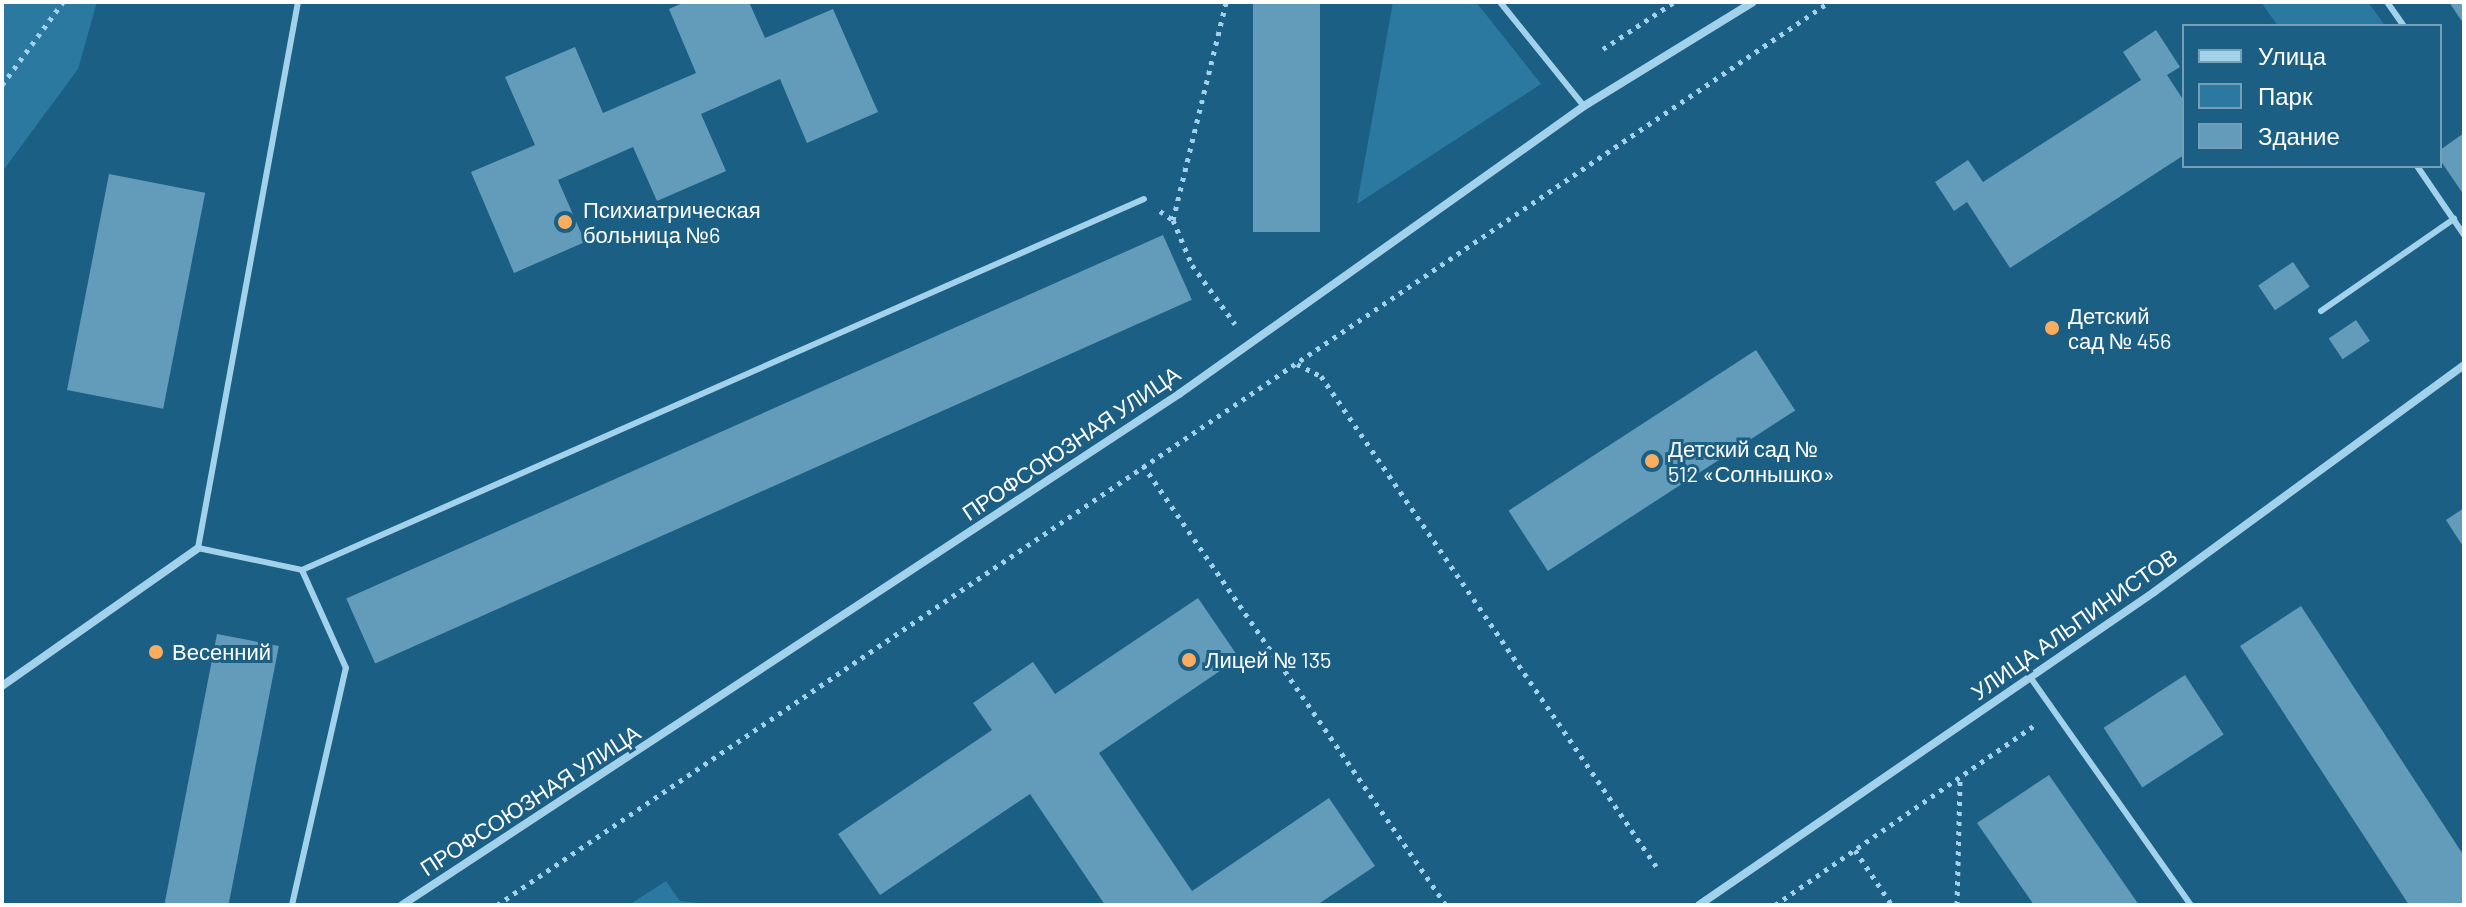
<!DOCTYPE html>
<html>
<head>
<meta charset="utf-8">
<style>
	body { margin:0 }
	#map { position:relative; width:2466px; height:907px; overflow:hidden; background:#1c5f84; font-family:Barlow,sans-serif }
	div>[style] { position:absolute }
	[style*='--x'] { left:calc(var(--x)*1px); top:calc(var(--y)*1px); width:calc(var(--w)*1px); rotate:calc(var(--a)*1deg) }
	.green>* { inset:0; background:#2b79a1 }
	.building>* { inset:0; background:#629cba; transform-origin:0 0 }
	.path>* { height:5px; margin-top:-2.5px; transform-origin:0; background:repeating-linear-gradient(90deg,#a2d2eb 0 4px,transparent 0 10px) }
	.lane>* { height:6px; margin:-3px; padding:0 3px; transform-origin:3px; border-radius:3px; background:#a2d2eb }
	.street>* { height:8px; margin:-4px; padding:0 4px; transform-origin:4px; border-radius:4px; background:#a2d2eb }
	.dots>* { width:22px; height:22px; translate:-50% -50%; box-sizing:border-box; border:4px solid #1c5f84; border-radius:50% }
	span { translate:-50% -50%; white-space:nowrap; text-align:center; line-height:1.15; -webkit-text-stroke:6px #1c5f84; paint-order:stroke }
	.poi-label { font-size:22px; color:#fff }
	.left { translate:0 -50%; text-align:left }
	.street-label { font-size:22px; color:#fff }
	.frame { position:absolute; inset:0; border:4px solid #fff; pointer-events:none }
	.legend { position:absolute; left:2182px; top:24px; width:260px; height:144px; box-sizing:border-box; background:#1c5f84; border:2px solid #779fb5; margin:0; padding:10px 14px; list-style:none; font-size:24px; color:#fff }
	.legend li { display:flex; align-items:center; gap:16px; height:40px }
	.legend b { width:40px; border:2px solid #779fb5 }
</style>
</head>
<body>
<div id="map">
	<div class="green">
		<i style="clip-path:polygon(2px 2px,97px 2px,78px 69px,2px 172px)"></i>
		<i style="clip-path:polygon(1393px 2px,1476px 2px,1541px 84px,1357px 204px)"></i>
		<i style="clip-path:polygon(2261px 2px,2368px 2px,2385px 26px,2278px 26px)"></i>
		<i style="clip-path:polygon(666px 881px,680px 901px,716px 905px,629px 905px)"></i>
	</div>
	<div class="building">
		<i style="clip-path:polygon(685px 2px,749px 2px,765px 38px,833px 9px,878px 112px,807px 143px,780px 79px,701px 114px,726px 171px,657px 201px,633px 147px,558px 180px,585px 242px,514px 273px,471px 172px,535px 145px,505px 77px,575px 47px,603px 113px,696px 73px,669px 9px)"></i>
		<i style="left:1253px;top:2px;width:67px;height:230px"></i>
		<i style="clip-path:polygon(2449px 2px,2464px 2px,2464px 24px,2459px 17px)"></i>
		<i style="clip-path:polygon(2156px 30px,2180px 67px,2167px 75px,2184px 101px,2184px 155px,2010px 268px,1967px 202px,1954px 211px,1935px 182px,1968px 160px,1983px 182px,2141px 80px,2123px 52px)"></i>
		<i style="clip-path:polygon(2464px 133px,2464px 195px,2440px 160px,2440px 150px)"></i>
		<i style="left:109px;top:174px;width:98px;height:220px;rotate:11deg"></i>
		<i style="left:1163px;top:235px;width:71px;height:894px;rotate:66deg"></i>
		<i style="left:2293px;top:262px;width:30px;height:42px;rotate:56deg"></i>
		<i style="left:2356px;top:320px;width:25px;height:33px;rotate:56deg"></i>
		<i style="left:1756px;top:350px;width:72px;height:295px;rotate:57deg"></i>
		<i style="clip-path:polygon(2464px 508px,2464px 548px,2446px 520px)"></i>
		<i style="clip-path:polygon(1198px 598px,1239px 658px,1099px 753px,1192px 891px,1329px 798px,1375px 866px,1317px 905px,1105px 905px,1030px 794px,880px 895px,838px 834px,992px 730px,973px 703px,1033px 662px,1055px 694px)"></i>
		<i style="clip-path:polygon(2301px 606px,2464px 856px,2464px 905px,2409px 905px,2240px 646px)"></i>
		<i style="left:217px;top:634px;width:63px;height:276px;rotate:11deg"></i>
		<i style="left:2185px;top:675px;width:71px;height:97px;rotate:57deg"></i>
		<i style="clip-path:polygon(2049px 775px,2139px 905px,2034px 905px,1977px 823px)"></i>
	</div>
	<div class="path">
		<i style="--x:1603;--y:49;--w:85;--a:-33.5"></i>
		<i style="--x:2;--y:85;--w:103;--a:-53.7"></i>
		<i style="--x:1160;--y:211;--w:16;--a:35"></i>
		<i style="--x:1173;--y:220;--w:49;--a:67.1"></i>
		<i style="--x:1192;--y:265;--w:73;--a:53.9"></i>
		<i style="--x:1173;--y:220;--w:224;--a:-76.3"></i>
		<i style="--x:1297;--y:364;--w:27;--a:27"></i>
		<i style="--x:1321;--y:376;--w:594;--a:55.64"></i>
		<i style="--x:1143;--y:465;--w:534;--a:55.45"></i>
		<i style="--x:1855;--y:850;--w:66;--a:56.1"></i>
		<i style="--x:497;--y:905;--w:1609;--a:-34.13"></i>
		<i style="--x:1775;--y:905;--w:320;--a:-34.7"></i>
		<i style="--x:1957;--y:905;--w:127;--a:-88.6"></i>
	</div>
	<div class="lane">
		<i style="--x:298;--y:2;--w:555;--a:100.38"></i>
		<i style="--x:198;--y:548;--w:106;--a:11.9"></i>
		<i style="--x:302;--y:570;--w:920;--a:-23.78"></i>
		<i style="--x:1500;--y:2;--w:134;--a:51.1"></i>
		<i style="--x:2387;--y:2;--w:29;--a:55"></i>
		<i style="--x:2417;--y:166;--w:83;--a:55.7"></i>
		<i style="--x:2321;--y:311;--w:162;--a:-34.7"></i>
		<i style="--x:2030;--y:677;--w:279;--a:54.8"></i>
		<i style="--x:292;--y:905;--w:243;--a:-77.2"></i>
		<i style="--x:346;--y:668;--w:107;--a:-114.2"></i>
	</div>
	<div class="street">
		<i style="--x:2;--y:686;--w:240;--a:-35.1"></i>
		<i style="--x:402;--y:905;--w:930;--a:-33.33"></i>
		<i style="--x:1179;--y:394;--w:497;--a:-35.4"></i>
		<i style="--x:1584;--y:106;--w:198;--a:-31.6"></i>
		<i style="--x:1699;--y:905;--w:552;--a:-34.52"></i>
		<i style="--x:2154;--y:592;--w:384;--a:-36.2"></i>
	</div>
	<div class="dots">
		<i style="left:565px;top:222px;background:#fbad5f"></i>
		<i style="left:2052px;top:328px;background:#fbad5f"></i>
		<i style="left:1652px;top:461px;background:#fbad5f"></i>
		<i style="left:156px;top:652px;background:#fbad5f"></i>
		<i style="left:1189px;top:660px;background:#fbad5f"></i>
	</div>
	<div class="poi-label">
		<span class="left" style="left:583px;top:222px">Психиатрическая<br>больница №6</span>
		<span class="left" style="left:2068px;top:328px">Детский<br>сад № 456</span>
		<span class="left" style="left:1668px;top:461px">Детский сад №<br>512 «Солнышко»</span>
		<span class="left" style="left:172px;top:652px">Весенний</span>
		<span class="left" style="left:1205px;top:660px">Лицей № 135</span>
	</div>
	<div class="street-label">
		<span style="left:1071px;top:443px;rotate:-34deg">ПРОФСОЮЗНАЯ УЛИЦА</span>
		<span style="left:2074px;top:624px;rotate:-35deg">УЛИЦА АЛЬПИНИСТОВ</span>
		<span style="left:530px;top:800px;rotate:-33deg">ПРОФСОЮЗНАЯ УЛИЦА</span>
	</div>
	<div class="frame"></div>
	<ul class="legend">
	<li><b style="height:10px;background:#a2d2eb"></b>Улица</li>
	<li><b style="height:22px;background:#2b79a1"></b>Парк</li>
	<li><b style="height:22px;background:#629cba"></b>Здание</li>
	</ul>
</div>
</body>
</html>
